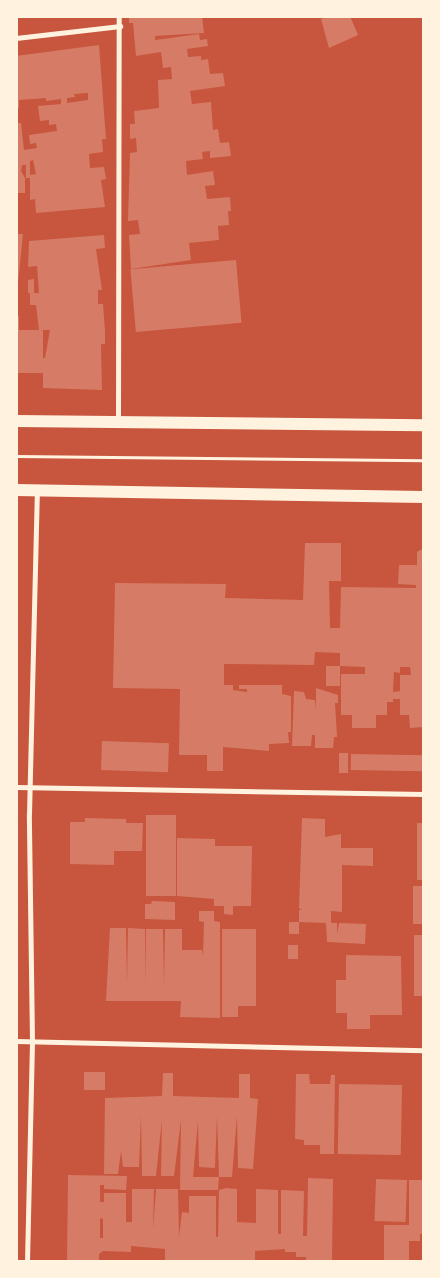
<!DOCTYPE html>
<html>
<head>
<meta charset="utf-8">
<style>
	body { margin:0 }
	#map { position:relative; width:440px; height:1278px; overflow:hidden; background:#c8553d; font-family:"Roboto Condensed",sans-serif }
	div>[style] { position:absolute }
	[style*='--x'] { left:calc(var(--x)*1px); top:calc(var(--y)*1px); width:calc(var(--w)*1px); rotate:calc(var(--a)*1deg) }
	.building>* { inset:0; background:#d67c66; transform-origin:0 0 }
	.path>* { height:3px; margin:-1.5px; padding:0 1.5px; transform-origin:1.5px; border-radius:1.5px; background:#fff3e0 }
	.minor>* { height:5px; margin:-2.5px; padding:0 2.5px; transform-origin:2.5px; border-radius:2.5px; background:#fff3e0 }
	.primary>* { height:12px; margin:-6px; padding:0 6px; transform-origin:6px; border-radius:6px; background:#fff3e0 }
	span { translate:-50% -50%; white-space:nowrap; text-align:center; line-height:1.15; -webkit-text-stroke:4px #fff3e0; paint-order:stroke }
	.frame { position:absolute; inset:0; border:18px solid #fff3e0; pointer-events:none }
</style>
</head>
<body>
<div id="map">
	<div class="building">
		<i style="clip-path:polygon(129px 16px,202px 16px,204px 33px,155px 36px,155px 40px,199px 34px,200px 40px,207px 39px,208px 46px,187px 49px,188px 57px,201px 56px,201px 60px,208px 59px,210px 74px,223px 73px,225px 86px,190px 91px,192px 104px,211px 102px,213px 130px,218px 129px,220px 143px,229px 142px,231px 156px,210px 158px,210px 151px,202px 152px,203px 159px,186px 161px,187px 175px,213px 171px,215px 185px,205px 186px,207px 199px,230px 197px,231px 211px,228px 211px,229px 225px,218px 226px,219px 240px,189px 243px,191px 260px,131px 269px,129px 235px,140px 234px,138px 220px,128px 221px,130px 153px,137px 152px,136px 138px,130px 139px,130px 124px,135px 124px,134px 111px,159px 108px,158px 80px,172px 79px,171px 67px,163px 68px,161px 52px,136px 56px,133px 23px,129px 23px)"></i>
		<i style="clip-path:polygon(329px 16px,350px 16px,358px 35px,329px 48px,321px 19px)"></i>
		<i style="clip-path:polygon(evenodd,99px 45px,106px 139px,102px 139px,103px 152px,89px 154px,90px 168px,104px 167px,106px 179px,101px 180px,105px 207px,36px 213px,35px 199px,30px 200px,30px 178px,26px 178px,26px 165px,22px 165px,21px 171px,25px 178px,25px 193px,18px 193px,16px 206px,16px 123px,21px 123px,24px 150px,37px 148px,36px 143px,30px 144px,29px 135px,57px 131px,56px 124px,49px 125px,49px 120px,40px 121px,38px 106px,61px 104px,61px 99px,46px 101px,46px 98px,19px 100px,19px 108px,16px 108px,16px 56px,99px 45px,88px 93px,88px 100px,67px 103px,67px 98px,75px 97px,74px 94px,88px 93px,99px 45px,33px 160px,36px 174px,30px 175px,30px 161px,33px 160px)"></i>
		<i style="clip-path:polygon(16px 234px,23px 234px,16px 302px)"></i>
		<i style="clip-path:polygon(evenodd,104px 235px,105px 248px,96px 249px,102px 290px,98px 290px,98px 304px,103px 304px,105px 330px,105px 344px,101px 344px,102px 390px,43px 388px,43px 373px,16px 373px,16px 316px,19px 316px,19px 330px,39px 330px,36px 305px,30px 305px,30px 293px,28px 293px,28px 280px,34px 279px,34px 293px,39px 293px,37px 266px,28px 267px,29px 241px,104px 235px,43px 330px,50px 330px,45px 358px,43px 358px,43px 330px)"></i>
		<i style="left:236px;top:260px;width:63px;height:106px;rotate:85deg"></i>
		<i style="clip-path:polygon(evenodd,305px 543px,341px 543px,341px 581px,329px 581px,330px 628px,340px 628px,341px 587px,416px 588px,416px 585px,398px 584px,399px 565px,417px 565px,417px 552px,424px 548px,424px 727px,410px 728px,409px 715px,400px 715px,400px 699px,393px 699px,393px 702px,387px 702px,387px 715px,376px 715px,376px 728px,352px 728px,352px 715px,341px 715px,341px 674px,365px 674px,365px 667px,340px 666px,340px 653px,315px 652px,314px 665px,224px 664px,224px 685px,233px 685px,233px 690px,247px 692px,247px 689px,239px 689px,239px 685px,282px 685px,282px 694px,291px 696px,291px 732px,288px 732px,289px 743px,269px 744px,269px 751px,223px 747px,223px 771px,207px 771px,207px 755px,179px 755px,180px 689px,113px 688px,115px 583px,226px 584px,225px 598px,303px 600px,305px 543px,400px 667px,410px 667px,411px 675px,400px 675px,400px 691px,393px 692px,394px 672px,400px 673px,400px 667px)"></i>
		<i style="left:326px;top:666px;width:14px;height:20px"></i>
		<i style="clip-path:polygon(316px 688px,338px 695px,338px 703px,335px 703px,337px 737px,334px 737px,333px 748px,315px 748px,315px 735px,312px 735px,311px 746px,292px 746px,294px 691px,304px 692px,306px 699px,315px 700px,316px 710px)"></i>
		<i style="left:102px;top:741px;width:67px;height:29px;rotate:2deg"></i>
		<i style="left:339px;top:753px;width:9px;height:20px"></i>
		<i style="left:351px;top:754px;width:73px;height:16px;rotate:1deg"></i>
		<i style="left:146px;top:815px;width:30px;height:81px"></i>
		<i style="clip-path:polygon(85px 818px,126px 819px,126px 823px,143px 823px,142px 851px,114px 851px,114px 865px,70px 864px,70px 822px,85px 822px)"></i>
		<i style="clip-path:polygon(302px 818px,325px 819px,325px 837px,341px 834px,341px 848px,373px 848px,373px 866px,342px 865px,342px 912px,331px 911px,331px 923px,337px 923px,337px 934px,339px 923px,366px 924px,365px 944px,327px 942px,326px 923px,299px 922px,299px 910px,302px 910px,299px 908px)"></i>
		<i style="left:417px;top:823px;width:7px;height:57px"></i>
		<i style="clip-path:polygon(177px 838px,215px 839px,215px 846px,252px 846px,251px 906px,233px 906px,233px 915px,224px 914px,224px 906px,214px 906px,214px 899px,177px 896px)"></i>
		<i style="left:413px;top:886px;width:11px;height:38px"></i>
		<i style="clip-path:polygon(152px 901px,175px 902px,175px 920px,145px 919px,145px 904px,151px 904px)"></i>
		<i style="clip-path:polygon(199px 911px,214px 911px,214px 921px,220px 922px,220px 1018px,180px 1017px,181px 1001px,106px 1001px,110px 928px,126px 928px,127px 985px,128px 928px,145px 929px,146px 985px,146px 929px,163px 929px,164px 986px,165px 929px,182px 929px,182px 950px,202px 950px,203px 956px,204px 922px,199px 921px)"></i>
		<i style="left:289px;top:922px;width:10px;height:12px"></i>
		<i style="clip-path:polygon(222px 929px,256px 929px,256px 1006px,238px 1006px,238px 1017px,222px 1017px)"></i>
		<i style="left:414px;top:935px;width:10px;height:61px"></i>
		<i style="left:288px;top:945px;width:10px;height:14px"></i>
		<i style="clip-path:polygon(346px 955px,401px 956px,402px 1015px,370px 1015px,370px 1029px,347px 1029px,347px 1013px,336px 1013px,336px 980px,346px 980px)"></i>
		<i style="left:84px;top:1072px;width:21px;height:18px"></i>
		<i style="clip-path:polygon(163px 1073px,173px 1073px,173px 1096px,239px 1098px,239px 1074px,250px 1074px,250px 1098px,258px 1099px,253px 1169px,238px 1168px,237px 1116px,232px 1177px,219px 1177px,217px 1116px,215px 1168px,199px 1167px,198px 1121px,193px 1177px,219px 1177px,218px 1190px,180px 1190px,181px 1120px,174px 1176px,161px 1176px,162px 1120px,156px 1176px,142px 1176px,141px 1115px,139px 1167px,123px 1167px,121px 1151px,118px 1174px,104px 1174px,105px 1098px,162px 1096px)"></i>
		<i style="clip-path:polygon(296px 1074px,309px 1074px,310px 1084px,330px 1084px,331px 1075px,335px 1075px,334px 1154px,320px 1154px,320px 1145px,304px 1145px,304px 1140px,295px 1139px)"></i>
		<i style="left:339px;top:1084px;width:63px;height:70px;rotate:1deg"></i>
		<i style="clip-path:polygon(evenodd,68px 1175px,127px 1176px,126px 1190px,104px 1189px,104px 1185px,100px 1185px,100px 1202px,104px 1202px,104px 1193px,126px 1193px,126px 1222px,132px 1222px,132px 1189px,154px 1189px,153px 1230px,156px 1189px,178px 1189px,179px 1237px,182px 1212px,189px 1213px,189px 1196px,216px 1196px,216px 1237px,218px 1237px,219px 1190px,226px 1188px,237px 1189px,237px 1222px,256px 1223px,256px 1189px,278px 1190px,278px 1234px,281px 1234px,281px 1190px,304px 1191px,303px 1236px,307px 1236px,308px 1178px,333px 1179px,332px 1262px,306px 1262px,306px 1257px,296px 1257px,296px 1252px,285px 1252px,285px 1249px,255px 1251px,255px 1262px,179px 1262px,165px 1260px,165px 1249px,131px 1246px,131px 1252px,103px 1251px,99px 1254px,99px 1262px,67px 1262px,68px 1175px,100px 1218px,103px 1219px,103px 1238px,100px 1238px,100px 1218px)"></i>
		<i style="left:376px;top:1179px;width:31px;height:42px;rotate:2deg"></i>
		<i style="clip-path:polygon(409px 1180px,424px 1180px,424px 1234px,420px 1234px,420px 1241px,409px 1241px,409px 1262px,384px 1262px,384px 1225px,409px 1225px)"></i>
	</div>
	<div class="path">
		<i style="--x:16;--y:456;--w:408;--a:0.6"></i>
	</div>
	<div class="minor">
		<i style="--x:16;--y:38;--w:105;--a:-6.6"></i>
		<i style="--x:118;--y:421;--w:405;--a:-89.9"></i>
		<i style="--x:16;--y:787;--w:408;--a:1"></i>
		<i style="--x:16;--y:1041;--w:408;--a:1.3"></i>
		<i style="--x:27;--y:1262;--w:221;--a:-88.7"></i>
		<i style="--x:32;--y:1041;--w:227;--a:-90.8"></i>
		<i style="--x:29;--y:814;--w:323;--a:-88.6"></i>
	</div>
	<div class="primary">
		<i style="--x:16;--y:421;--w:408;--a:0.6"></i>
		<i style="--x:16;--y:490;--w:408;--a:1"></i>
	</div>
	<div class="frame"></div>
</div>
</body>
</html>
